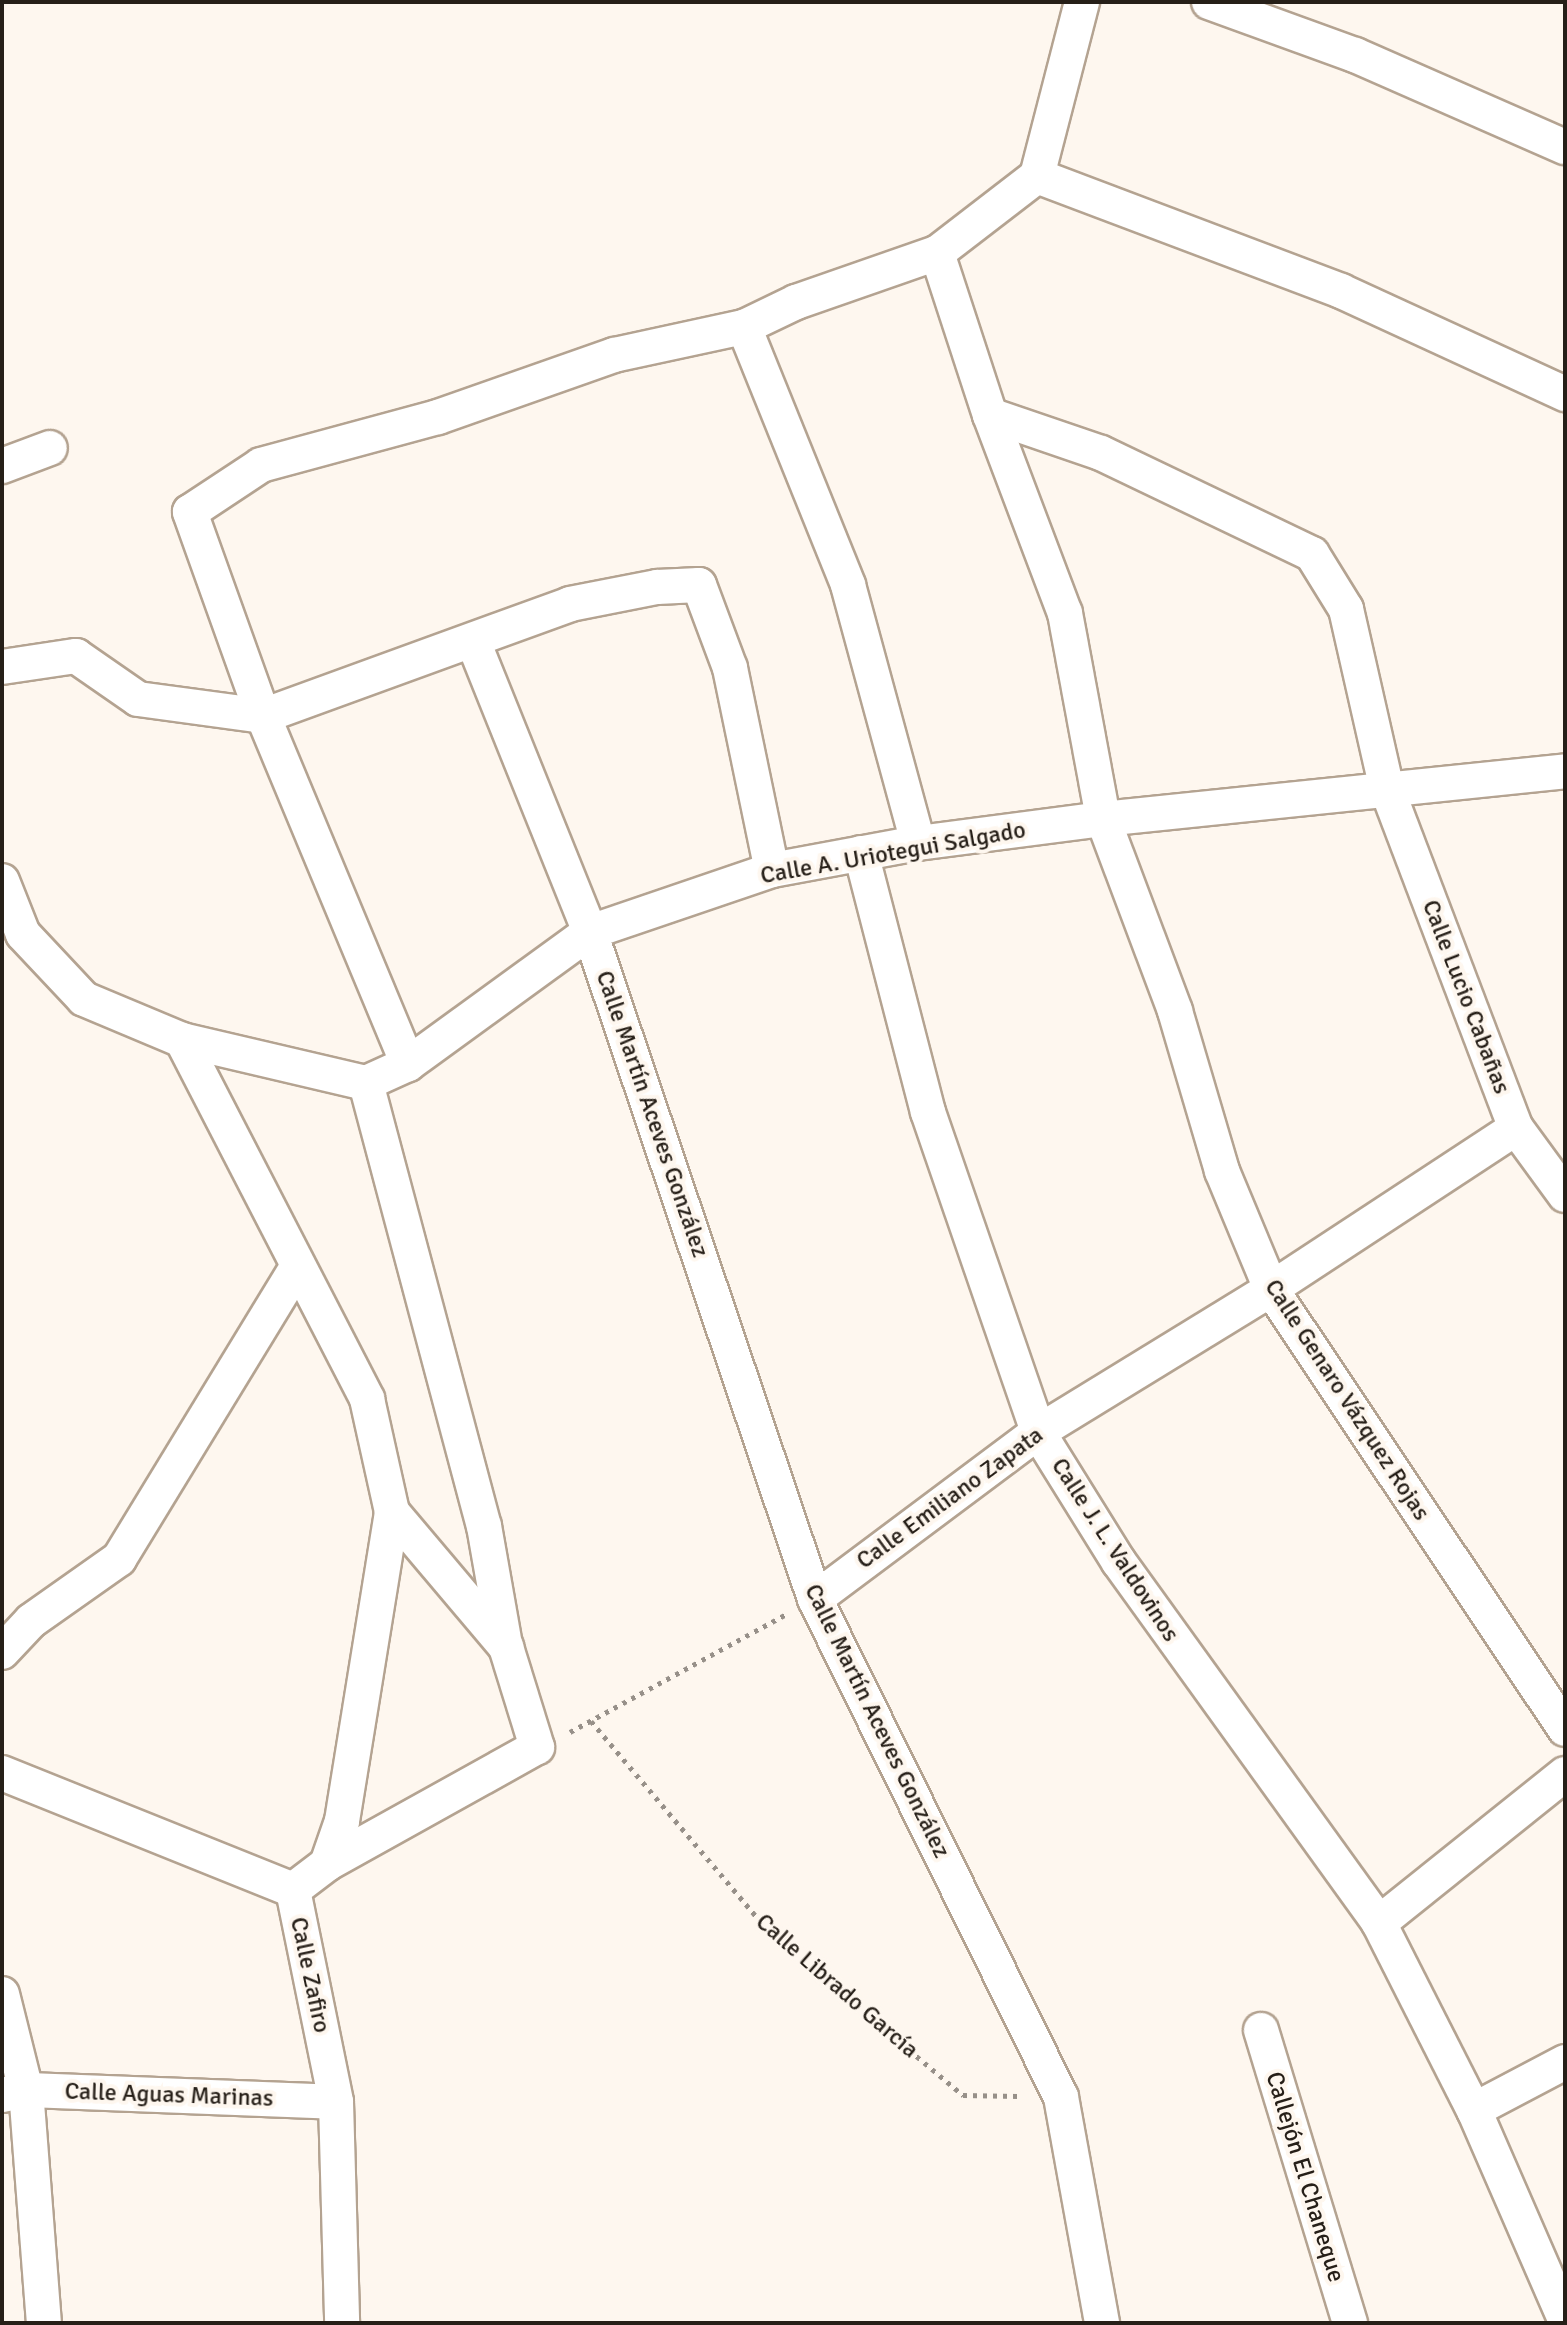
<!DOCTYPE html>
<html>
<head>
<meta charset="utf-8">
<style>
	body { margin:0 }
	#map { position:relative; width:1567px; height:2325px; overflow:hidden; background:#fef7ef; font-family:Signika,sans-serif }
	div>[style] { position:absolute }
	[style*='--x'] { left:calc(var(--x)*1px); top:calc(var(--y)*1px); width:calc(var(--w)*1px); rotate:calc(var(--a)*1deg) }
	.path>* { height:5px; margin-top:-2.5px; transform-origin:0; background:repeating-linear-gradient(90deg,#979089 0 4px,transparent 0 10px) }
	.roads { filter:drop-shadow(2px 0 #b4a391) drop-shadow(-2px 0 #b4a391) drop-shadow(0 2px #b4a391) drop-shadow(0 -2px #b4a391) }
	.street>* { height:34px; margin:-17px; padding:0 17px; transform-origin:17px; border-radius:17px; background:#fff }
	span { translate:-50% -50%; white-space:nowrap; text-align:center; line-height:1.15; -webkit-text-stroke:8px #fef7ef; paint-order:stroke }
	.street-label { font-size:24px; color:#261f18 }
	.frame { position:absolute; inset:0; border:4px solid #261f18; pointer-events:none }
</style>
</head>
<body>
<div id="map">
	<div class="path">
		<i style="--x:591;--y:1721;--w:279;--a:49.8"></i>
		<i style="--x:771;--y:1934;--w:251;--a:40"></i>
		<i style="--x:963;--y:2095;--w:57;--a:1"></i>
		<i style="--x:570;--y:1732;--w:246;--a:-28.6"></i>
	</div>
	<div class="roads">
		<div class="street">
			<i style="--x:1209;--y:2;--w:155;--a:20"></i>
			<i style="--x:1355;--y:55;--w:229;--a:23.7"></i>
			<i style="--x:1037;--y:176;--w:325;--a:20.7"></i>
			<i style="--x:1341;--y:291;--w:247;--a:24.7"></i>
			<i style="--x:937;--y:253;--w:170;--a:71.9"></i>
			<i style="--x:990;--y:415;--w:212;--a:69.3"></i>
			<i style="--x:1065;--y:613;--w:209;--a:79.5"></i>
			<i style="--x:1103;--y:819;--w:205;--a:69.4"></i>
			<i style="--x:1175;--y:1011;--w:167;--a:73.6"></i>
			<i style="--x:1222;--y:1171;--w:128;--a:67.4"></i>
			<i style="--x:1271;--y:1289;--w:529;--a:56.25"></i>
			<i style="--x:744;--y:327;--w:278;--a:68"></i>
			<i style="--x:848;--y:585;--w:267;--a:74.8"></i>
			<i style="--x:990;--y:415;--w:117;--a:18.9"></i>
			<i style="--x:1101;--y:453;--w:234;--a:25.6"></i>
			<i style="--x:1312;--y:554;--w:65;--a:58.3"></i>
			<i style="--x:1346;--y:609;--w:185;--a:77.2"></i>
			<i style="--x:1387;--y:789;--w:363;--a:69.2"></i>
			<i style="--x:1516;--y:1128;--w:83;--a:53.8"></i>
			<i style="--x:2;--y:466;--w:51;--a:-20.6"></i>
			<i style="--x:473;--y:641;--w:314;--a:68.1"></i>
			<i style="--x:590;--y:932;--w:704;--a:71.36"></i>
			<i style="--x:815;--y:1599;--w:555;--a:63.71"></i>
			<i style="--x:1061;--y:2097;--w:230;--a:79.7"></i>
			<i style="--x:2;--y:667;--w:75;--a:-8.5"></i>
			<i style="--x:76;--y:656;--w:75;--a:34.7"></i>
			<i style="--x:138;--y:699;--w:126;--a:7.7"></i>
			<i style="--x:263;--y:716;--w:327;--a:-20"></i>
			<i style="--x:570;--y:604;--w:89;--a:-11.1"></i>
			<i style="--x:657;--y:587;--w:42;--a:-2.7"></i>
			<i style="--x:699;--y:585;--w:89;--a:69.5"></i>
			<i style="--x:730;--y:668;--w:206;--a:78.3"></i>
			<i style="--x:861;--y:853;--w:268;--a:75.5"></i>
			<i style="--x:928;--y:1112;--w:338;--a:71"></i>
			<i style="--x:1038;--y:1432;--w:153;--a:58.1"></i>
			<i style="--x:1119;--y:1562;--w:445;--a:54.2"></i>
			<i style="--x:1379;--y:1923;--w:210;--a:63.1"></i>
			<i style="--x:1474;--y:2110;--w:228;--a:66.5"></i>
			<i style="--x:2;--y:881;--w:57;--a:68.4"></i>
			<i style="--x:23;--y:934;--w:89;--a:46.8"></i>
			<i style="--x:84;--y:999;--w:106;--a:22.7"></i>
			<i style="--x:182;--y:1040;--w:189;--a:13.2"></i>
			<i style="--x:366;--y:1083;--w:46;--a:-24.3"></i>
			<i style="--x:408;--y:1064;--w:225;--a:-36"></i>
			<i style="--x:590;--y:932;--w:192;--a:-18.8"></i>
			<i style="--x:772;--y:870;--w:148;--a:-10.5"></i>
			<i style="--x:918;--y:843;--w:187;--a:-7.4"></i>
			<i style="--x:1103;--y:819;--w:464;--a:-5.9"></i>
			<i style="--x:182;--y:1040;--w:404;--a:62.7"></i>
			<i style="--x:367;--y:1399;--w:116;--a:77.5"></i>
			<i style="--x:392;--y:1512;--w:177;--a:49.8"></i>
			<i style="--x:506;--y:1647;--w:105;--a:72.8"></i>
			<i style="--x:537;--y:1747;--w:240;--a:150.9"></i>
			<i style="--x:327;--y:1864;--w:43;--a:142.6"></i>
			<i style="--x:408;--y:1064;--w:377;--a:-112.6"></i>
			<i style="--x:263;--y:716;--w:217;--a:-109.7"></i>
			<i style="--x:190;--y:512;--w:85;--a:-33.5"></i>
			<i style="--x:261;--y:465;--w:183;--a:-15.2"></i>
			<i style="--x:438;--y:417;--w:187;--a:-19.4"></i>
			<i style="--x:614;--y:355;--w:133;--a:-12.2"></i>
			<i style="--x:744;--y:327;--w:58;--a:-25.7"></i>
			<i style="--x:796;--y:302;--w:149;--a:-19.2"></i>
			<i style="--x:937;--y:253;--w:126;--a:-37.6"></i>
			<i style="--x:1037;--y:176;--w:180;--a:-75.5"></i>
			<i style="--x:366;--y:1083;--w:458;--a:75.1"></i>
			<i style="--x:484;--y:1526;--w:121;--a:80"></i>
			<i style="--x:815;--y:1599;--w:279;--a:-36.8"></i>
			<i style="--x:1038;--y:1432;--w:273;--a:-31.5"></i>
			<i style="--x:1271;--y:1289;--w:293;--a:-33.3"></i>
			<i style="--x:2;--y:1652;--w:42;--a:-46.9"></i>
			<i style="--x:31;--y:1621;--w:108;--a:-35.2"></i>
			<i style="--x:119;--y:1559;--w:343;--a:-58.6"></i>
			<i style="--x:2;--y:1773;--w:314;--a:21.9"></i>
			<i style="--x:327;--y:1864;--w:46;--a:-70.8"></i>
			<i style="--x:342;--y:1821;--w:313;--a:-80.8"></i>
			<i style="--x:293;--y:1890;--w:216;--a:78.5"></i>
			<i style="--x:336;--y:2102;--w:221;--a:88.4"></i>
			<i style="--x:1379;--y:1923;--w:238;--a:-38.7"></i>
			<i style="--x:2;--y:1994;--w:99;--a:76"></i>
			<i style="--x:26;--y:2090;--w:234;--a:85.6"></i>
			<i style="--x:1261;--y:2030;--w:306;--a:73.1"></i>
			<i style="--x:2;--y:2095;--w:25;--a:-12"></i>
			<i style="--x:26;--y:2090;--w:310;--a:2.2"></i>
			<i style="--x:1474;--y:2110;--w:103;--a:-27.8"></i>
		</div>
	</div>
	<div class="street-label">
		<span style="left:893px;top:853px;rotate:-10deg">Calle A. Uriotegui Salgado</span>
		<span style="left:1466px;top:997px;rotate:69deg">Calle Lucio Cabañas</span>
		<span style="left:652px;top:1114px;rotate:71deg">Calle Martín Aceves González</span>
		<span style="left:1347px;top:1400px;rotate:57deg">Calle Genaro Vázquez Rojas</span>
		<span style="left:950px;top:1498px;rotate:-36deg">Calle Emiliano Zapata</span>
		<span style="left:1115px;top:1550px;rotate:57deg">Calle J. L. Valdovinos</span>
		<span style="left:877px;top:1721px;rotate:64deg">Calle Martín Aceves González</span>
		<span style="left:310px;top:1975px;rotate:78deg">Calle Zafiro</span>
		<span style="left:837px;top:1986px;rotate:41deg">Calle Librado García</span>
		<span style="left:169px;top:2095px;rotate:2deg">Calle Aguas Marinas</span>
		<span style="left:1305px;top:2177px;rotate:73deg">Callejón El Chaneque</span>
	</div>
	<div class="frame"></div>
</div>
</body>
</html>
